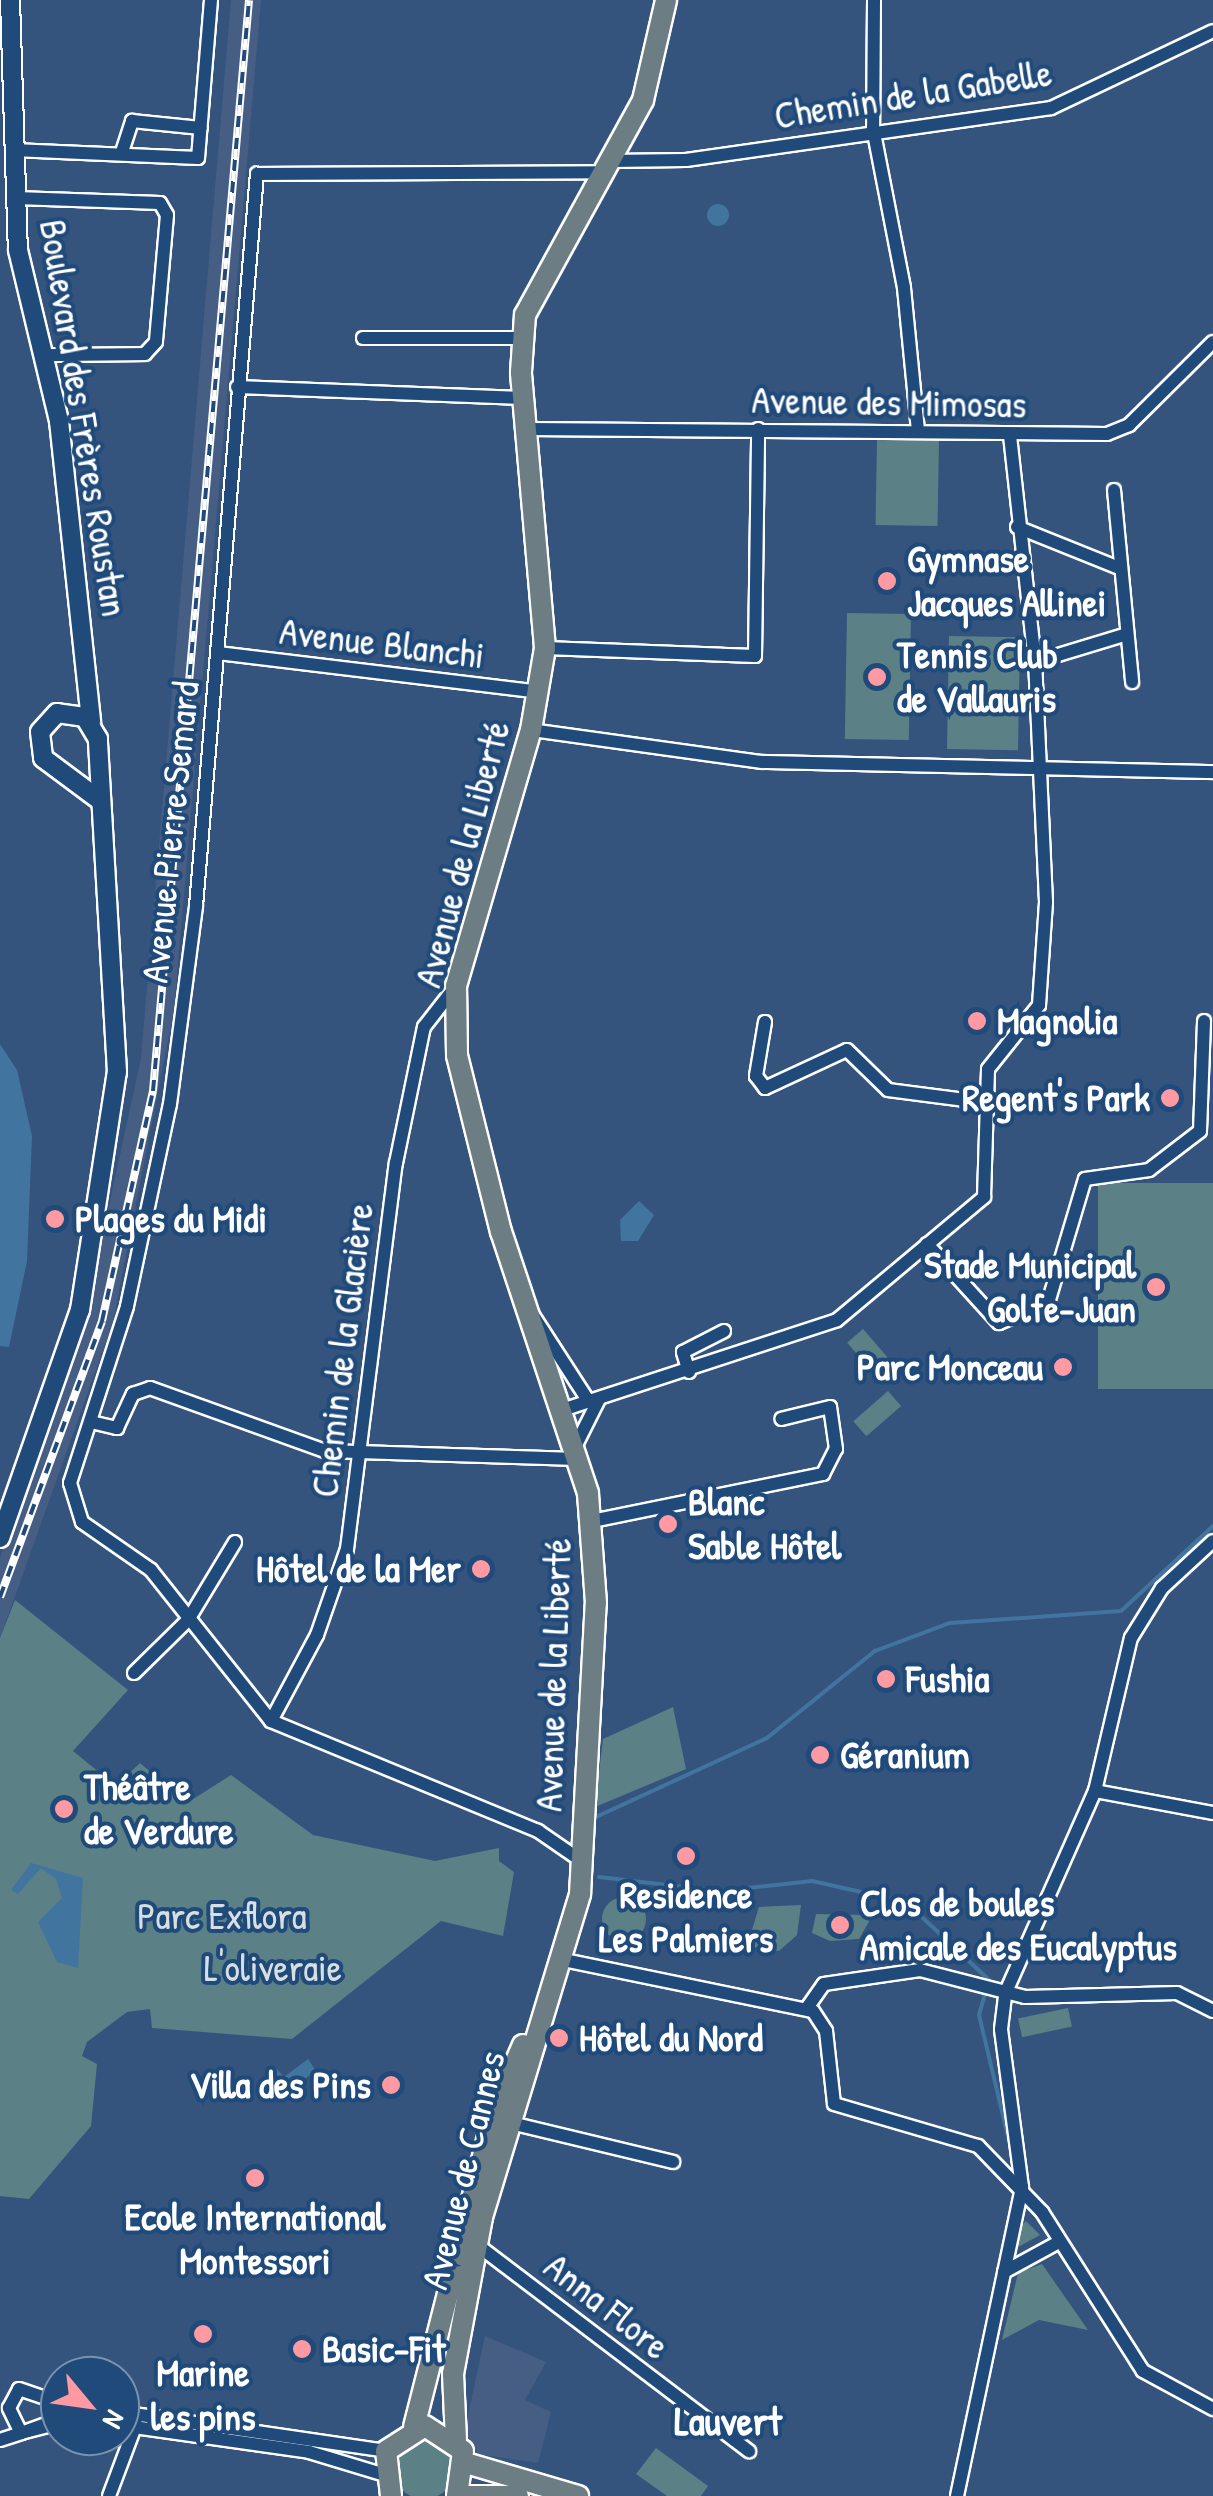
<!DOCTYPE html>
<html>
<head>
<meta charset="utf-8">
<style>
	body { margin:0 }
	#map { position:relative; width:1213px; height:2496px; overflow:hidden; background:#34547e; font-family:"Patrick Hand",sans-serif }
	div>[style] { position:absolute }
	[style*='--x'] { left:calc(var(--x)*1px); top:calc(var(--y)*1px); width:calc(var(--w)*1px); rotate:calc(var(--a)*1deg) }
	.built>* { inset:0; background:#465e84 }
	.green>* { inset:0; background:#5b8086; transform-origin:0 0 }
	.round { border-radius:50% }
	.water>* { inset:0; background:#41749e }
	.stream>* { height:4px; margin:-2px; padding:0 2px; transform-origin:2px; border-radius:2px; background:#41749e }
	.roads { filter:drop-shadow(2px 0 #fff) drop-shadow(-2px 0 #fff) drop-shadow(0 2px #fff) drop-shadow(0 -2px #fff) }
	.minor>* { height:12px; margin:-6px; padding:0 6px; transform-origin:6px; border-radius:6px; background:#1f4a7a }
	.secondary>* { height:18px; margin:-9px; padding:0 9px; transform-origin:9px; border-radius:9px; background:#1f4a7a }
	.primary>* { height:20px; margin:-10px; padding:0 10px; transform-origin:10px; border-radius:10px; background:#6d7d84 }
	.rail>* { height:8px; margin-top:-4px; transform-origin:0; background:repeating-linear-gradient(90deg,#1f4a7a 0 11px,#fff 0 22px); box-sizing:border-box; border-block:2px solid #fff }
	.dots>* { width:28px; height:28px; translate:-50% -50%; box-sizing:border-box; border:5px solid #1f4a7a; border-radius:50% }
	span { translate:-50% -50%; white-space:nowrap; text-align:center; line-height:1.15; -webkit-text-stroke:8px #1f4a7a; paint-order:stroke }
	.street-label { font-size:38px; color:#fff }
	.poi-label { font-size:38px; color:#fff; font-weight:700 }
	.left { translate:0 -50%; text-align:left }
	.right { translate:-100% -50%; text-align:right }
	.park-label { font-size:38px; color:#d6dfe1 }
	.neighbourhood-label { font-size:40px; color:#fff; font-weight:700 }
	.north { position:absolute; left:40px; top:2356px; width:100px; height:100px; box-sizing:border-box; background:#1f4a7a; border:2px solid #7992af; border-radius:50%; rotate:119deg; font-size:28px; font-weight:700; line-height:40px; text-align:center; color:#fff }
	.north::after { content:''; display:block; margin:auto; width:35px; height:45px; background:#ff9aa2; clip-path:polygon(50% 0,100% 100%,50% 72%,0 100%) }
</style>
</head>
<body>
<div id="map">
	<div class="built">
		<i style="clip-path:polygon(231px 0,261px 0,174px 1010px,113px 1322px,0 1638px,0 1558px,85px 1317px,141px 1058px)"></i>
		<i style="clip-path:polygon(485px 2336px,546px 2362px,525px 2400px,551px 2412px,538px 2463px,477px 2454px,464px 2434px)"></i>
	</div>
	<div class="green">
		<i style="left:877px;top:440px;width:62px;height:85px;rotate:1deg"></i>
		<i style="left:847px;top:613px;width:64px;height:126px;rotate:1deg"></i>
		<i style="left:949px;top:636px;width:71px;height:113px;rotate:1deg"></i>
		<i style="left:1213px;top:1183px;width:206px;height:115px;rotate:90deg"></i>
		<i style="left:863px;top:1329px;width:45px;height:21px;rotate:49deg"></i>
		<i style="left:888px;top:1391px;width:20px;height:46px;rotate:49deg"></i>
		<i style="clip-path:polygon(15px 1600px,128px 1690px,73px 1751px,116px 1786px,140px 1763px,187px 1803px,231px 1775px,313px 1835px,435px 1861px,499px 1848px,499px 1861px,514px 1872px,503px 1936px,441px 1921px,292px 2039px,152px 2028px,150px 2009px,127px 2012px,87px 2042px,82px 2056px,97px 2064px,91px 2126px,29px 2199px,0 2196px,0 1638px)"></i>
		<i style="clip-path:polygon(673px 1707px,686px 1769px,595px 1807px,603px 1739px)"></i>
		<i class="round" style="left:602px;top:1897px;width:44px;height:44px"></i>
		<i style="clip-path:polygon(801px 1905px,797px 1935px,779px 1951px,747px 1946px,759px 1907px)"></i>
		<i style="clip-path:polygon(816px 1914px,865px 1915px,871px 1918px,859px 1939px,830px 1941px,812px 1933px)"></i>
		<i style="left:1068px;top:2008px;width:19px;height:51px;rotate:78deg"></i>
		<i style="clip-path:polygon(1026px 2221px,1040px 2235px,1013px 2250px,1021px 2226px)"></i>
		<i style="clip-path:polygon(1042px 2264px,1088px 2330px,1039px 2320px,1002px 2340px,1018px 2273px)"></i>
		<i class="round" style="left:393px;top:2437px;width:62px;height:62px"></i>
		<i style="clip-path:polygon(656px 2448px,708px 2486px,701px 2496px,667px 2496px,636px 2474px)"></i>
	</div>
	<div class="water">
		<i class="round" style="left:707px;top:204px;width:22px;height:22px"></i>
		<i style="clip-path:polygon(0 1044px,17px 1070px,32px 1136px,27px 1261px,9px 1347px,0 1346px)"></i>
		<i style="clip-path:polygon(639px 1201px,654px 1215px,638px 1241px,621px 1241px,620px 1220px)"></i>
		<i style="clip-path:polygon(31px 1863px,83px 1878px,78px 1968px,57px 1962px,38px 1922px,62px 1898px,56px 1879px,41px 1868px,18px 1894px,11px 1890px)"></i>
		<i style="clip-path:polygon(308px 2059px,316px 2071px,284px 2093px,269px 2075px,276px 2068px,284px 2077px)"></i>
	</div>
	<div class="stream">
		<i style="--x:596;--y:1817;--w:188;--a:-24.8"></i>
		<i style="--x:767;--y:1738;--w:139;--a:-38.9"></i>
		<i style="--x:875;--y:1651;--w:80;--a:-20.5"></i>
		<i style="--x:950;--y:1623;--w:171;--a:-4"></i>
		<i style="--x:1121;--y:1611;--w:125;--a:-42.7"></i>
		<i style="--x:599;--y:1877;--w:121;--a:6.7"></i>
		<i style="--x:719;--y:1891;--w:94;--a:-6.1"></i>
		<i style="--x:812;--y:1881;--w:96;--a:12.6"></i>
		<i style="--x:906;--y:1902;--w:114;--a:43.2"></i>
		<i style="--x:989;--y:1980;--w:36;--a:106"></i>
		<i style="--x:979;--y:2015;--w:143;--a:76.6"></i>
	</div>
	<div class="roads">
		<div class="minor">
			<i style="--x:874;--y:0;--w:128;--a:90.4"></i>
			<i style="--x:873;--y:128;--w:163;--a:79"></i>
			<i style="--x:904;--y:288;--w:144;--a:84.4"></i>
			<i style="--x:13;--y:150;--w:185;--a:2.5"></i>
			<i style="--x:198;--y:158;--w:159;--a:-85.3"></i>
			<i style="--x:122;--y:152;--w:33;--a:-72"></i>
			<i style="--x:132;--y:121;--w:69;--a:5.8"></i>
			<i style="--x:609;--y:161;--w:77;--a:-0.7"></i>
			<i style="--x:686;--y:160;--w:369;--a:-8.1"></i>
			<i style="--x:1051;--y:108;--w:179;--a:-25.4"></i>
			<i style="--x:16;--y:198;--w:144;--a:2"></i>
			<i style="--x:160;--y:203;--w:14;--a:60"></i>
			<i style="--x:167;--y:215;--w:127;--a:95"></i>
			<i style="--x:156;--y:342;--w:16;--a:133"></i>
			<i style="--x:145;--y:354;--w:103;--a:179.4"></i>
			<i style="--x:363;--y:338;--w:158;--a:0"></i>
			<i style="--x:237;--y:387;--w:286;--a:2.2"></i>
			<i style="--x:528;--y:429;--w:579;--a:0.49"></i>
			<i style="--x:1107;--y:434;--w:24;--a:-22"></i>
			<i style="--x:1129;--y:425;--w:118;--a:-44.7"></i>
			<i style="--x:1114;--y:490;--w:193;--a:84.6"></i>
			<i style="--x:1017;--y:527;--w:110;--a:21.9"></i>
			<i style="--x:545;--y:648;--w:210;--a:2.2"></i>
			<i style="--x:755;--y:656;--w:227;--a:-89.2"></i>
			<i style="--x:218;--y:653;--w:323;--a:6.9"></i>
			<i style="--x:1035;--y:662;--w:93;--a:-16.9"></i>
			<i style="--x:531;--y:730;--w:233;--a:7.9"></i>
			<i style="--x:762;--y:762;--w:451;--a:1.3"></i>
			<i style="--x:765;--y:1022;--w:55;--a:99.5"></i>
			<i style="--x:756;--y:1076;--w:15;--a:53"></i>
			<i style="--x:765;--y:1088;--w:90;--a:-24.9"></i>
			<i style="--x:847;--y:1050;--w:57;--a:44.3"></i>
			<i style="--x:888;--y:1090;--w:101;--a:7.4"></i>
			<i style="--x:927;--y:1244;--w:107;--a:47.7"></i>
			<i style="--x:999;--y:1323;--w:53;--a:-22.2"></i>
			<i style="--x:1048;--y:1303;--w:129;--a:-73.4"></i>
			<i style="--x:1085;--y:1179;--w:65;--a:-8"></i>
			<i style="--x:1149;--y:1170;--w:64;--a:-37.4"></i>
			<i style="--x:1200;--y:1131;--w:110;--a:-87.9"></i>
			<i style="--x:529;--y:1309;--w:105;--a:57.1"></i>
			<i style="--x:689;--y:1372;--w:21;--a:-107"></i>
			<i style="--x:683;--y:1352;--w:46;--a:-27.1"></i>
			<i style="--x:562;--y:1410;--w:289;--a:-18.1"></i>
			<i style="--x:837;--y:1320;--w:192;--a:-39.9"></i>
			<i style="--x:984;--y:1197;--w:128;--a:-88.2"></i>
			<i style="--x:988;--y:1069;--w:82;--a:-51.4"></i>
			<i style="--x:1039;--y:1005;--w:103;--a:-86.1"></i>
			<i style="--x:1046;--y:902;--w:240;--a:-92.6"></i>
			<i style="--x:1035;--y:662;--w:228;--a:-96.3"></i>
			<i style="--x:91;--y:1422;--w:27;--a:13"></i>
			<i style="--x:117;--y:1428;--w:38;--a:-65"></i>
			<i style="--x:133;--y:1394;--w:18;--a:-19"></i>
			<i style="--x:150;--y:1388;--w:186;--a:19.8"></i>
			<i style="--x:325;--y:1451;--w:254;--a:1.8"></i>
			<i style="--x:575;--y:1447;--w:54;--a:-63.4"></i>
			<i style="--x:592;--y:1521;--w:236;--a:-11.5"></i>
			<i style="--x:823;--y:1474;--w:28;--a:-63"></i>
			<i style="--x:836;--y:1449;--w:42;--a:-98.1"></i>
			<i style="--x:830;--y:1407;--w:50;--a:166.2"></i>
			<i style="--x:134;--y:1673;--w:76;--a:-44.5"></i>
			<i style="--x:188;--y:1620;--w:91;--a:-58.9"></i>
			<i style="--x:271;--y:1721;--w:98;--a:-61.9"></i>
			<i style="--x:317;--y:1635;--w:91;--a:-70.8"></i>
			<i style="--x:347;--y:1549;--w:389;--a:-82.8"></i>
			<i style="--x:396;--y:1163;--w:139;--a:-78.4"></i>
			<i style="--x:424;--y:1027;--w:52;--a:-52"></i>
			<i style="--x:1095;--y:1791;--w:120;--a:10.6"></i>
			<i style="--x:583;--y:1862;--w:55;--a:-145.4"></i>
			<i style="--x:538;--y:1831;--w:289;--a:-157.6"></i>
			<i style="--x:271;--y:1721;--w:193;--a:-128.5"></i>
			<i style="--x:151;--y:1570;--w:84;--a:-145.2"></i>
			<i style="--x:82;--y:1522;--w:41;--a:-107.1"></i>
			<i style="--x:70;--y:1483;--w:186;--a:-72.1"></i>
			<i style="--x:127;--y:1306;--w:207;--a:-78"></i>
			<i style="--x:170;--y:1104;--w:200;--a:-82.5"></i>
			<i style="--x:196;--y:906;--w:735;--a:-85.24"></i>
			<i style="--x:257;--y:174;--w:346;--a:-0.3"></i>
			<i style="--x:559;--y:1959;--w:259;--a:11.6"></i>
			<i style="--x:813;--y:2011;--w:24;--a:57"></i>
			<i style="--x:826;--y:2031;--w:73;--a:83.7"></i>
			<i style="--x:834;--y:2104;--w:150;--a:16.3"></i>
			<i style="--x:978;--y:2146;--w:92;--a:45.9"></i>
			<i style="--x:1042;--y:2212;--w:188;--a:57.6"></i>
			<i style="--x:1143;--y:2371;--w:80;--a:28.5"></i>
			<i style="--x:807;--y:2008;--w:29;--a:-55"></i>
			<i style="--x:824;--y:1984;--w:97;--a:-8.3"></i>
			<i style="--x:920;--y:1970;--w:108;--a:14.4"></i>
			<i style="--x:1025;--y:1997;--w:152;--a:-1.5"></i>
			<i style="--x:1177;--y:1993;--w:40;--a:26.6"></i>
			<i style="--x:507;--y:2122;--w:171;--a:13.5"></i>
			<i style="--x:476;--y:2244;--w:343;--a:37.2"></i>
			<i style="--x:1004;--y:2272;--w:60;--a:-28.7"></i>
			<i style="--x:120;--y:2412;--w:269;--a:8.3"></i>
			<i style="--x:60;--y:2419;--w:41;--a:160.3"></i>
			<i style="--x:21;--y:2433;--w:40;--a:-14.4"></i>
			<i style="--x:120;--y:2425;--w:191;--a:8.1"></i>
			<i style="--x:309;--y:2452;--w:76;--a:16.8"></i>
			<i style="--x:0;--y:2440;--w:22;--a:-18"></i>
			<i style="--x:21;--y:2433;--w:28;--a:-116"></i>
			<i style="--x:9;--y:2408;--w:21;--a:-62"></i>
			<i style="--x:19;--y:2389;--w:43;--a:18.9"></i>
			<i style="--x:109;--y:2496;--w:77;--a:-69.4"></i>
			<i style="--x:957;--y:2496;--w:316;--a:-78.1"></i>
			<i style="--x:1022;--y:2187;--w:159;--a:-97.6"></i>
			<i style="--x:1001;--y:2029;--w:35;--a:-83"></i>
			<i style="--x:1005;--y:1994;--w:222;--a:-66.1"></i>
			<i style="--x:1095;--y:1791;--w:157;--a:-76.8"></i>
			<i style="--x:1131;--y:1638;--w:59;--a:-58.2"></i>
			<i style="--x:1162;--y:1588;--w:69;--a:-42.7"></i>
		</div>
		<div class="secondary">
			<i style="--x:10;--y:0;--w:250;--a:88.2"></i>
			<i style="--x:18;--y:250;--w:176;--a:76.5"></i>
			<i style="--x:59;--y:421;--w:303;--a:83.9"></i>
			<i style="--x:0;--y:1538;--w:242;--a:-70.7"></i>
			<i style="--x:80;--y:1310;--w:241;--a:-81.2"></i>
			<i style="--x:117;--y:1072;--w:334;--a:-93.3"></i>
			<i style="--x:98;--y:739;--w:26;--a:-121"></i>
			<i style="--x:85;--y:717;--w:28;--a:-172"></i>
			<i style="--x:57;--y:713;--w:25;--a:132"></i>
			<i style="--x:40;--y:732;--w:26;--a:83"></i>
			<i style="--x:43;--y:758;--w:72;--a:36.6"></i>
		</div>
		<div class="primary">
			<i style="--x:414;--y:2427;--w:325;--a:-75.7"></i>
			<i style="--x:494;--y:2112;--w:73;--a:-66.6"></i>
			<i style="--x:456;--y:2440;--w:66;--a:-92.6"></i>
			<i style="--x:453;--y:2374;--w:160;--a:-79.5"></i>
			<i style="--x:482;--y:2217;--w:338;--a:-73.1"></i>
			<i style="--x:580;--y:1894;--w:291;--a:-86.9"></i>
			<i style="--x:596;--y:1603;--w:110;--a:-94.2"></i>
			<i style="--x:588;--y:1493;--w:275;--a:-108.4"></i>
			<i style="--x:501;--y:1232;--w:182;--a:-104"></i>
			<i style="--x:457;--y:1055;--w:69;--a:-90.8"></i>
			<i style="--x:456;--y:986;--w:267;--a:-73.7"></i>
			<i style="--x:531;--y:730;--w:83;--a:-80.3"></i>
			<i style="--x:545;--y:648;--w:277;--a:-95"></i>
			<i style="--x:521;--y:372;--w:57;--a:-86"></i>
			<i style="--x:525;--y:315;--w:245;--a:-61.2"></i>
			<i style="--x:643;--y:100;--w:103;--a:-77"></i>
			<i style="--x:466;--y:2463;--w:117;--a:16.4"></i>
			<i style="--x:391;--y:2496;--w:45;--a:-96.3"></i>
			<i style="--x:386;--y:2451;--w:46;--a:-32.7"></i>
			<i style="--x:425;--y:2426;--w:45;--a:33.3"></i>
			<i style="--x:463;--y:2451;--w:45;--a:97.6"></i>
			<i style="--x:457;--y:2496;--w:61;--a:0"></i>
		</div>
	</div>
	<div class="rail">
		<i style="--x:0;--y:1597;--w:294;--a:-69.7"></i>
		<i style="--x:102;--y:1321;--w:236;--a:-77.5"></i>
		<i style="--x:153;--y:1091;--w:1095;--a:-84.97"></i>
	</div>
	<div class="dots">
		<i style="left:887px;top:581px;background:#ff9aa2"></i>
		<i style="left:877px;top:677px;background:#ff9aa2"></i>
		<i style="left:977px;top:1021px;background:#ff9aa2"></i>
		<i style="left:1170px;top:1098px;background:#ff9aa2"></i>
		<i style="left:55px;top:1219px;background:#ff9aa2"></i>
		<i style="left:1156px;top:1287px;background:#ff9aa2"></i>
		<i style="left:1063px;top:1367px;background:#ff9aa2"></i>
		<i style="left:668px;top:1524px;background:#ff9aa2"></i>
		<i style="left:481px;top:1569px;background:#ff9aa2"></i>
		<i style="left:886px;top:1679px;background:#ff9aa2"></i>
		<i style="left:820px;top:1755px;background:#ff9aa2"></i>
		<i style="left:64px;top:1809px;background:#ff9aa2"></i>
		<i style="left:686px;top:1856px;background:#ff9aa2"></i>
		<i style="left:840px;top:1925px;background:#ff9aa2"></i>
		<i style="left:559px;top:2038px;background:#ff9aa2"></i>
		<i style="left:391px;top:2085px;background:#ff9aa2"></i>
		<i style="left:255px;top:2178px;background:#ff9aa2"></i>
		<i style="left:203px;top:2334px;background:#ff9aa2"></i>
		<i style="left:302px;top:2349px;background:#ff9aa2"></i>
	</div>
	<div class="street-label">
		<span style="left:913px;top:94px;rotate:-9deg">Chemin de la Gabelle</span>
		<span style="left:889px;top:402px;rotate:1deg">Avenue des Mimosas</span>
		<span style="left:84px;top:418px;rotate:81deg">Boulevard des Frères Roustan</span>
		<span style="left:382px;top:643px;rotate:7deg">Avenue Blanchi</span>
		<span style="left:170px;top:832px;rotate:-84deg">Avenue Pierre Semard</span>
		<span style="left:462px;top:854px;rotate:-75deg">Avenue de la Liberté</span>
		<span style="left:342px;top:1350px;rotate:-83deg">Chemin de la Glacière</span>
		<span style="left:553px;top:1675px;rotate:-88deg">Avenue de la Liberté</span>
		<span style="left:463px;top:2170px;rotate:-76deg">Avenue de Cannes</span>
		<span style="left:607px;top:2306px;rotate:38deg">Anna Flore</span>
	</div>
	<div class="poi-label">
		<span class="left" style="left:907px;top:581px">Gymnase<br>Jacques Allinei</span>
		<span class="left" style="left:897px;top:677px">Tennis Club<br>de Vallauris</span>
		<span class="left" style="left:997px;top:1021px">Magnolia</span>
		<span class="right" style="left:1150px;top:1098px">Regent's Park</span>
		<span class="left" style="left:75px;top:1219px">Plages du Midi</span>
		<span class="right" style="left:1136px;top:1287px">Stade Municipal<br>Golfe-Juan</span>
		<span class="right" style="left:1043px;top:1367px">Parc Monceau</span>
		<span class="left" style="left:688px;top:1524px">Blanc<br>Sable Hôtel</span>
		<span class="right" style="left:461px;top:1569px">Hôtel de la Mer</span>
		<span class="left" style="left:906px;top:1679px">Fushia</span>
		<span class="left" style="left:840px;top:1755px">Géranium</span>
		<span class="left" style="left:84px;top:1809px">Théâtre<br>de Verdure</span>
		<span style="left:686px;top:1917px">Residence<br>Les Palmiers</span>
		<span class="left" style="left:860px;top:1925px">Clos de boules<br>Amicale des Eucalyptus</span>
		<span class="left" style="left:579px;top:2038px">Hôtel du Nord</span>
		<span class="right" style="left:371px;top:2085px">Villa des Pins</span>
		<span style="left:255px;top:2239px">Ecole International<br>Montessori</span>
		<span class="left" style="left:322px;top:2349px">Basic-Fit</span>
		<span style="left:203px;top:2395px">Marine<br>les pins</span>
	</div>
	<div class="park-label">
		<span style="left:222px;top:1916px">Parc Exflora</span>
		<span style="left:273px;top:1968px">L'oliveraie</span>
	</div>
	<div class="neighbourhood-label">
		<span style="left:728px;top:2420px">Lauvert</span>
	</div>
	<div class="north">N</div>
</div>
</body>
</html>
